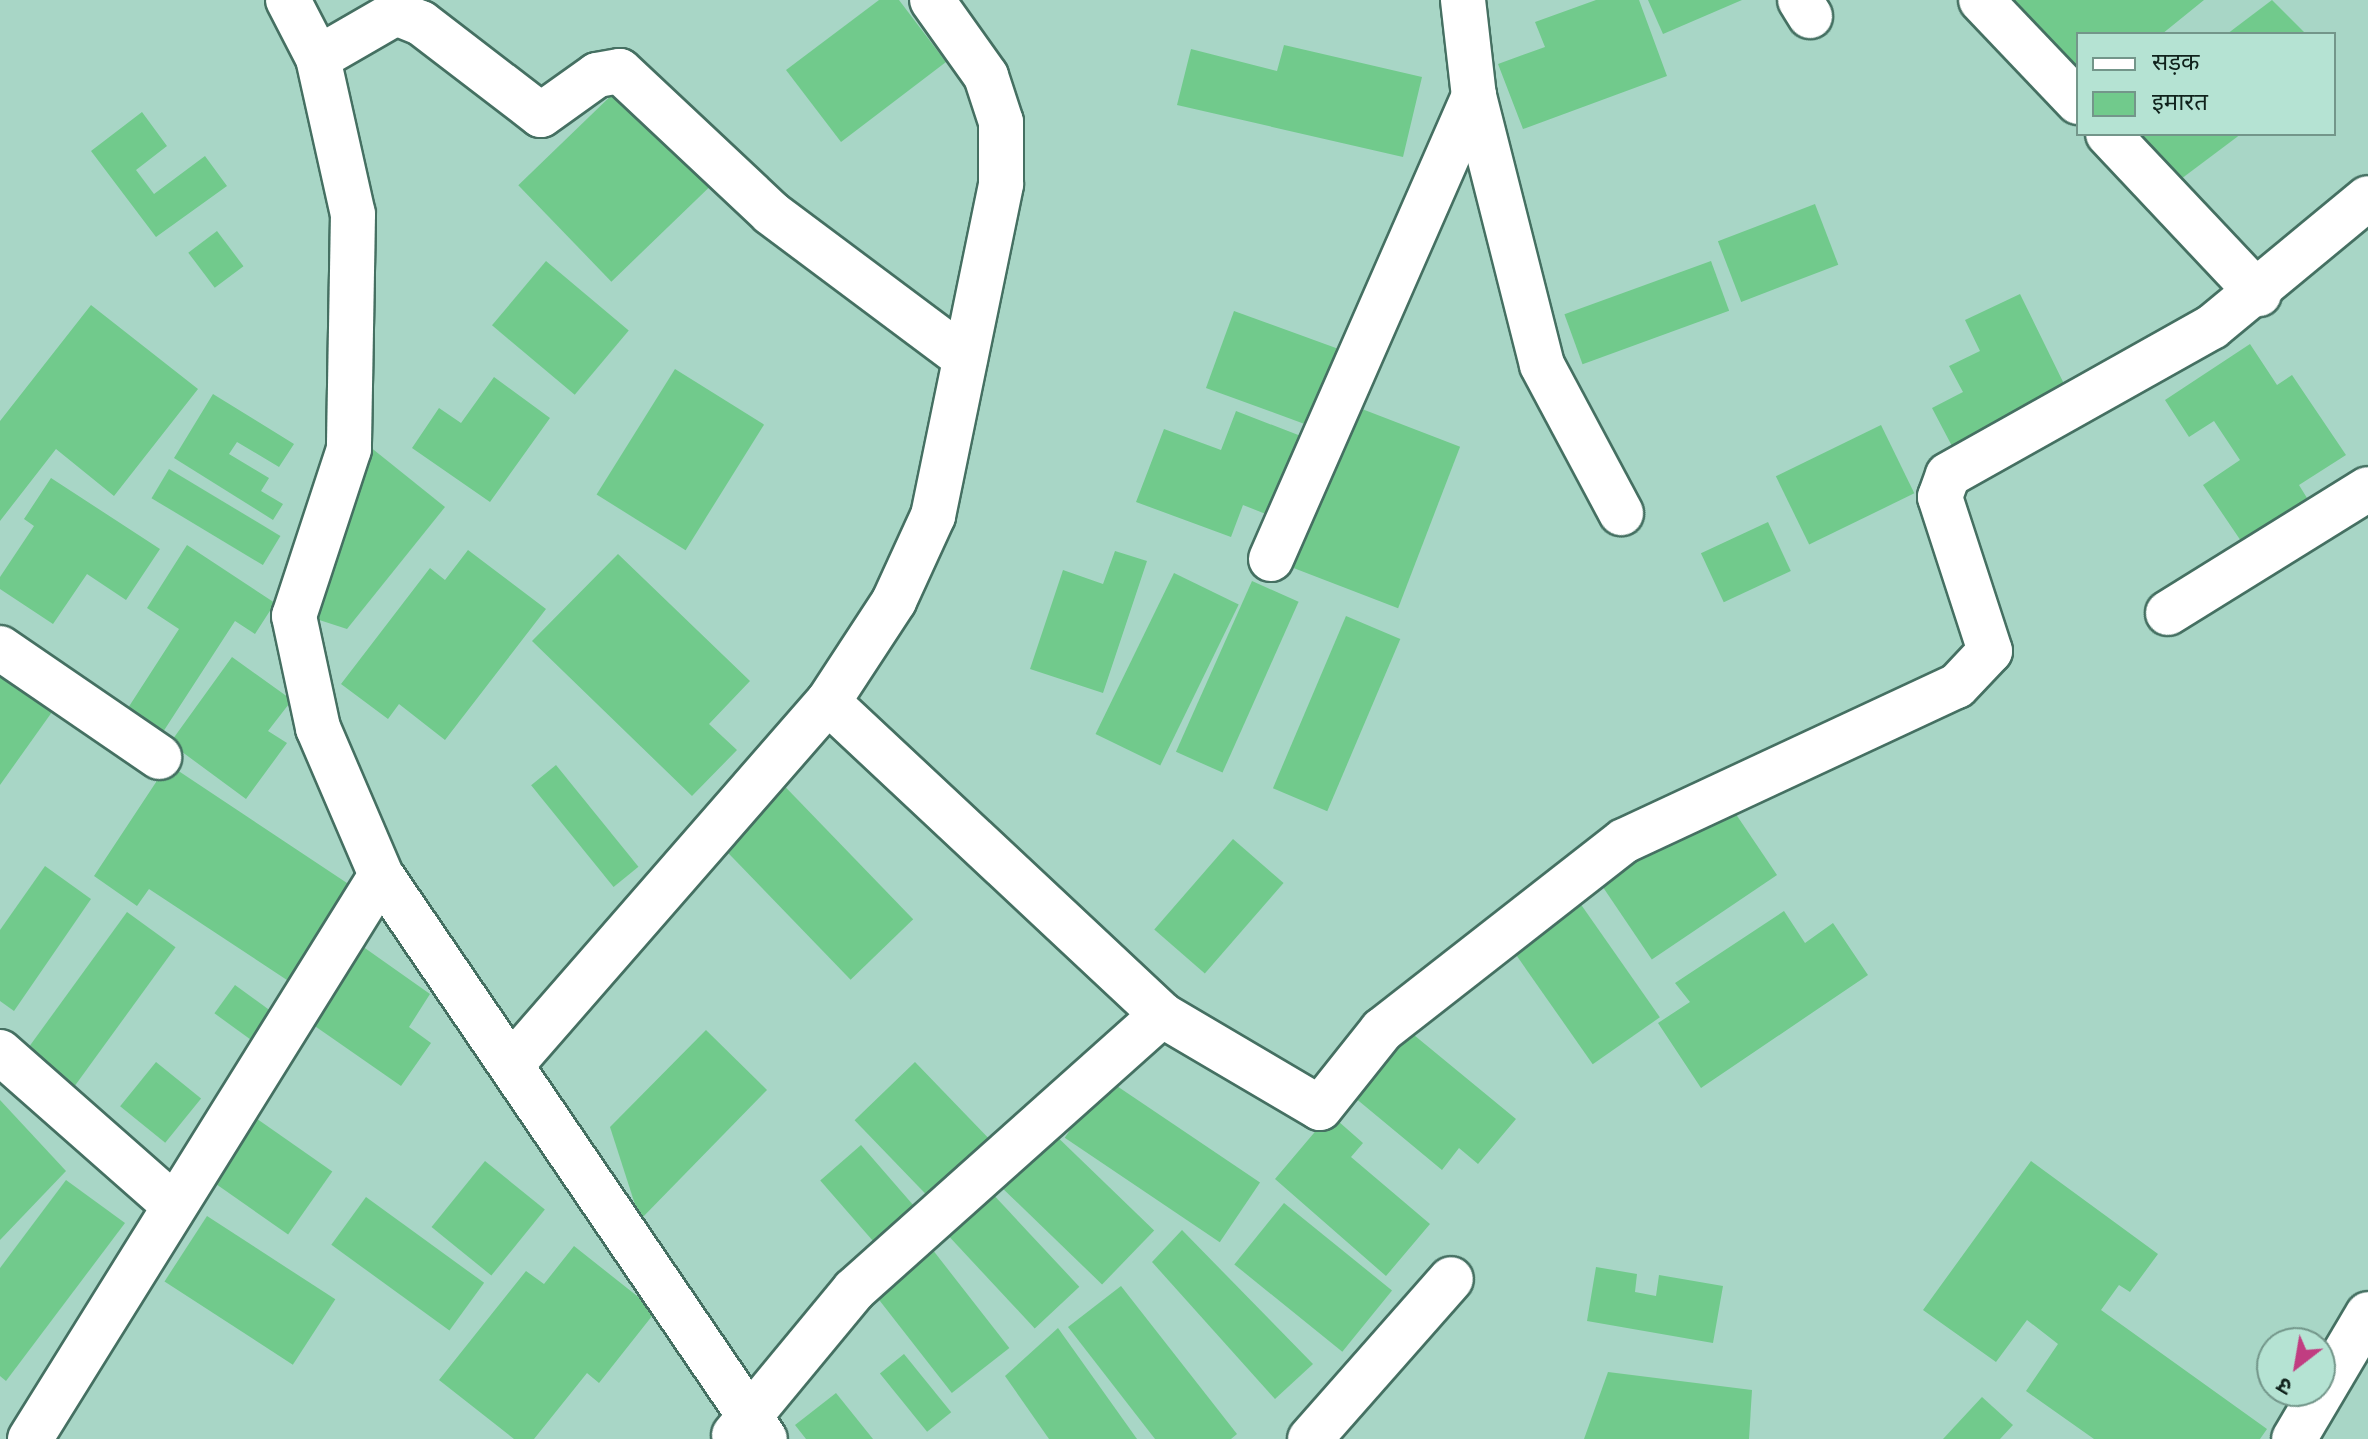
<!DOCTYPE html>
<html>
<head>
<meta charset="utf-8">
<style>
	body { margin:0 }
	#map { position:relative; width:2368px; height:1439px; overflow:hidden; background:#a8d6c6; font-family:"Fira Sans","Noto Sans Devanagari",sans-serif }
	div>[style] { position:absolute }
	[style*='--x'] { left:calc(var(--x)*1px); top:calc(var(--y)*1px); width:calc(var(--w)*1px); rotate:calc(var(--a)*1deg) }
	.building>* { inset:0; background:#71ca8c; transform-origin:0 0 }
	.roads { filter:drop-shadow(2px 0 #457062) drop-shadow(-2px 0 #457062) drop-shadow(0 2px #457062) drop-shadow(0 -2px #457062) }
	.minor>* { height:44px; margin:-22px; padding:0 22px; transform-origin:22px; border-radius:22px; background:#fff }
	span { translate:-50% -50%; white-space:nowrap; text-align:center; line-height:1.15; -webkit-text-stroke:6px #b5e3d3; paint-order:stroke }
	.legend { position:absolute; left:2076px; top:32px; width:260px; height:104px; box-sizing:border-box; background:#b5e3d3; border:2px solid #73968a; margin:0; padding:10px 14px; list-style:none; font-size:24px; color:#10221c }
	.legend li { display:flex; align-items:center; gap:16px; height:40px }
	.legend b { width:40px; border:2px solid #73968a }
	.north { position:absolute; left:2256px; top:1327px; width:80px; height:80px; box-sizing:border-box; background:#b5e3d3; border:2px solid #73968a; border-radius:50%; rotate:211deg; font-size:22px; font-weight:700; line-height:32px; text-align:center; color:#10221c }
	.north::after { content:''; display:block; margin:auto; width:28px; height:36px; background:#c13d81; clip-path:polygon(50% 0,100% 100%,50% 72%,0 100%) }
</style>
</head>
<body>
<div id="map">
	<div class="building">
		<i style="clip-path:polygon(879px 0,899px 0,946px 62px,841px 142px,786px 70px)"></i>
		<i style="clip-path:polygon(1596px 0,1639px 0,1667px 76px,1523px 129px,1498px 64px,1545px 47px,1535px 22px)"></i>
		<i style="clip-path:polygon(1648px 0,1742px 0,1663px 34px)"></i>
		<i style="clip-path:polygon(2002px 0,2204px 0,2162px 34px,2078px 34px,2078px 93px)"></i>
		<i style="clip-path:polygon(2272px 0,2306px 34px,2227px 34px)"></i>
		<i style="clip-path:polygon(1284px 45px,1422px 77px,1403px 157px,1177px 105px,1191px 49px,1277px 71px)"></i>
		<i style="left:619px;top:88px;width:134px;height:140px;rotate:46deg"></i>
		<i style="clip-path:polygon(142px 112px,167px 146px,136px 170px,154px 194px,205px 156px,227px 186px,156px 237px,91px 151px)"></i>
		<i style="clip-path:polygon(2134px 134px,2241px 134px,2173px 185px)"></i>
		<i style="left:1815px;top:204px;width:65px;height:104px;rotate:69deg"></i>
		<i style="left:217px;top:231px;width:44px;height:36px;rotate:53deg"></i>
		<i style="left:546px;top:261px;width:108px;height:84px;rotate:40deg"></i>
		<i style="left:1711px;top:261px;width:53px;height:156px;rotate:70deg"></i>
		<i style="clip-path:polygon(2020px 294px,2068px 392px,1953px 448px,1932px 408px,1963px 392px,1949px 366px,1980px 351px,1965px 320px)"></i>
		<i style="clip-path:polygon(91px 305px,198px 389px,114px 496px,56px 449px,0 521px,0 421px)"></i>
		<i style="left:1234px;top:311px;width:118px;height:82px;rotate:20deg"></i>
		<i style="clip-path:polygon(2250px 344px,2277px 385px,2292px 375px,2346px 455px,2299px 485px,2307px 498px,2241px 541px,2203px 485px,2240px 460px,2214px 421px,2189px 437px,2165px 400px)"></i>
		<i style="left:675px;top:369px;width:105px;height:148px;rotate:32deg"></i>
		<i style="clip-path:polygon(494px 377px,550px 418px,490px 502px,412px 448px,439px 408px,461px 423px)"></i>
		<i style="clip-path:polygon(213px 394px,294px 444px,279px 467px,237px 442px,229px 454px,269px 478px,261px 491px,283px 504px,273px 520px,174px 458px)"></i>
		<i style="left:1349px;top:404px;width:119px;height:173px;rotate:21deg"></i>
		<i style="clip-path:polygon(1236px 411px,1306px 438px,1276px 518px,1243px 505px,1231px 537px,1136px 502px,1164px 429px,1221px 450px)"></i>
		<i style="left:1881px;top:425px;width:76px;height:117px;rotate:64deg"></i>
		<i style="clip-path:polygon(364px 442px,445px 507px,347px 629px,307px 616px)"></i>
		<i style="left:169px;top:469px;width:130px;height:34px;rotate:31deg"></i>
		<i style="clip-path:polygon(51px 478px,160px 549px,126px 600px,87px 574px,53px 624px,0 589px,0 577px,34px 526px,24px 519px)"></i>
		<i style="left:1768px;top:522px;width:54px;height:74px;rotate:65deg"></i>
		<i style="clip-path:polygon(187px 545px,275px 603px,255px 634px,235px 621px,163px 732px,128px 708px,179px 629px,147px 608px)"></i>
		<i style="clip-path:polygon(468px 550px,546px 609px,445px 740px,399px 704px,388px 719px,341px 684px,430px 568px,445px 580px)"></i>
		<i style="clip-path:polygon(1115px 551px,1147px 561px,1103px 693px,1030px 669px,1063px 570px,1103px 584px)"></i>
		<i style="clip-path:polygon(618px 554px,750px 681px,709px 724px,737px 750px,692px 796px,532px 641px)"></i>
		<i style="left:1174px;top:573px;width:72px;height:179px;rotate:26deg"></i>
		<i style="left:1252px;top:581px;width:51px;height:187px;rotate:24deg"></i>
		<i style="left:1346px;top:616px;width:59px;height:187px;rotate:23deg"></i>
		<i style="clip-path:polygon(232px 657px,292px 700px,268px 731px,287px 743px,246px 799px,170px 743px)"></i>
		<i style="clip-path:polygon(0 663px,57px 705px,0 785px)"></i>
		<i style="clip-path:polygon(168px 764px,356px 889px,293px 984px,149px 889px,137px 906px,94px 876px)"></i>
		<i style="left:556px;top:765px;width:131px;height:32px;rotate:51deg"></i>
		<i style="left:768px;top:769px;width:209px;height:87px;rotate:46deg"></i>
		<i style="left:1725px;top:798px;width:93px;height:151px;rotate:56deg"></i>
		<i style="left:1233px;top:839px;width:67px;height:120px;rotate:41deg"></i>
		<i style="clip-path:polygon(45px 866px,91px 899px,14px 1011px,0 1001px,0 930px)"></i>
		<i style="left:1575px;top:896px;width:148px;height:82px;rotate:55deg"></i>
		<i style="clip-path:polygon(1784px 911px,1805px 943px,1833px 923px,1868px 975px,1701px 1088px,1658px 1023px,1690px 1002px,1675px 983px)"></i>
		<i style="left:127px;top:912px;width:60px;height:174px;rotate:36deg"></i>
		<i style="clip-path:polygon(362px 946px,430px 994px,409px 1027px,431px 1043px,401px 1086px,309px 1022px)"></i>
		<i style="left:235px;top:985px;width:48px;height:35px;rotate:36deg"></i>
		<i style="clip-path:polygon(1403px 1026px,1516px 1119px,1478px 1164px,1459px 1148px,1442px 1170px,1348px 1092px)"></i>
		<i style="clip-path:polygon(706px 1030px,767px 1090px,640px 1220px,610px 1127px)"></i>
		<i style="left:156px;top:1062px;width:58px;height:57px;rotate:39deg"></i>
		<i style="left:915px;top:1062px;width:110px;height:84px;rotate:46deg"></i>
		<i style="left:1105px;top:1078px;width:187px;height:72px;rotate:34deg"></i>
		<i style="clip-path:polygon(0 1100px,66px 1171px,0 1240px)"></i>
		<i style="left:243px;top:1109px;width:109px;height:77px;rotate:35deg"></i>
		<i style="clip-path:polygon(1330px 1114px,1363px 1143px,1351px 1157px,1430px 1224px,1386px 1276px,1275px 1179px)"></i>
		<i style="left:1047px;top:1127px;width:149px;height:75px;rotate:44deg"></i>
		<i style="left:861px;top:1145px;width:94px;height:54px;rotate:49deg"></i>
		<i style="left:485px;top:1161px;width:77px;height:85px;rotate:39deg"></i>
		<i style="clip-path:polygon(2031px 1161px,2158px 1254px,2130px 1292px,2119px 1285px,2101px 1310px,2267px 1429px,2260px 1439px,2094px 1439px,2026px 1391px,2058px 1344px,2027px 1320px,1996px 1362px,1923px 1310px)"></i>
		<i style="clip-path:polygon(66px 1180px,125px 1223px,6px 1381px,0 1376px,0 1268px)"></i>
		<i style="left:990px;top:1191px;width:131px;height:61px;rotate:47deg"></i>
		<i style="left:366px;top:1197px;width:146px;height:59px;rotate:36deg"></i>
		<i style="left:1284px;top:1203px;width:139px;height:79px;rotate:39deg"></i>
		<i style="left:207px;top:1216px;width:153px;height:78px;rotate:33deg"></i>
		<i style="clip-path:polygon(1182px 1230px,1313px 1364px,1275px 1399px,1152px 1262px)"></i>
		<i style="left:925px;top:1240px;width:137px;height:73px;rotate:52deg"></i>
		<i style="clip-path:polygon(574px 1246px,656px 1311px,599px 1383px,587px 1373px,534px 1439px,514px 1439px,439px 1380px,526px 1271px,544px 1284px)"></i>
		<i style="clip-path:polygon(1596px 1267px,1637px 1274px,1635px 1292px,1656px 1296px,1659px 1275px,1723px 1286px,1713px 1343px,1587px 1321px)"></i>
		<i style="clip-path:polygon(1121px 1286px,1237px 1434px,1231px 1439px,1155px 1439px,1068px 1327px)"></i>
		<i style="clip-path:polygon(1058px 1328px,1137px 1439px,1049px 1439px,1005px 1376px)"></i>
		<i style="left:904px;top:1354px;width:75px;height:31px;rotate:51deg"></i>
		<i style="clip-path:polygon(1608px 1372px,1752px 1390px,1749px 1439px,1584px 1439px)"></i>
		<i style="clip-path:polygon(836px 1393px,873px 1439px,806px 1439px,795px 1425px)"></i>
		<i style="clip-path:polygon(1982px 1397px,2013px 1425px,2000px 1439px,1943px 1439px)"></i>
	</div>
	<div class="roads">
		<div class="minor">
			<i style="--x:288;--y:0;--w:65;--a:62.7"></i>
			<i style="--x:318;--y:58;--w:160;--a:77.4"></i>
			<i style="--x:353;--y:214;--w:235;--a:91"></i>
			<i style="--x:349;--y:449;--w:176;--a:108.2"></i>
			<i style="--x:294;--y:616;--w:115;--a:77.9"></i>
			<i style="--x:318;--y:728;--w:160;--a:66.8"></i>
			<i style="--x:381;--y:875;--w:682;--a:55.75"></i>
			<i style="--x:1463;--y:0;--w:97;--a:83.5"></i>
			<i style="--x:1474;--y:96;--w:277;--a:75.8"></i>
			<i style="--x:1542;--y:365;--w:168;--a:61.9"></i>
			<i style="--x:1800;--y:0;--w:19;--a:58"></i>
			<i style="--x:1981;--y:0;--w:141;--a:46.4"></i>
			<i style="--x:318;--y:58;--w:90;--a:-30"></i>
			<i style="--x:396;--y:13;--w:27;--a:22"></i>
			<i style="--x:421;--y:23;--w:151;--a:37.5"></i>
			<i style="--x:541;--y:115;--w:69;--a:-35.5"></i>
			<i style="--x:597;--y:75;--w:23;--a:-10"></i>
			<i style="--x:620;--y:71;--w:207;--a:43.2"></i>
			<i style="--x:771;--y:213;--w:242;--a:36.8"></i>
			<i style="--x:2108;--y:134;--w:220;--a:46.7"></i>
			<i style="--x:1271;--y:559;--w:506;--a:-66.33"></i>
			<i style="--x:2168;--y:613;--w:235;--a:-31.8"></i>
			<i style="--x:0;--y:648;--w:193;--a:34.4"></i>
			<i style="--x:828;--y:702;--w:458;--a:43.1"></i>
			<i style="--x:1162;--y:1015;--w:183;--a:30.5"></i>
			<i style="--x:1320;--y:1108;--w:100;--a:-51.5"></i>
			<i style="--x:1382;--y:1030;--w:307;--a:-38"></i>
			<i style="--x:1624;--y:841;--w:367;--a:-25"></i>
			<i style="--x:1957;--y:686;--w:48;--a:-46.7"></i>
			<i style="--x:1990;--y:651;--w:162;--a:-108"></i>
			<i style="--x:1940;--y:497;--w:23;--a:-70"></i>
			<i style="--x:1948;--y:475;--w:303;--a:-29.3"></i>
			<i style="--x:2212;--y:327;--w:202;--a:-39.6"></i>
			<i style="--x:0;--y:1052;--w:228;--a:41.4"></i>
			<i style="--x:512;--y:1064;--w:481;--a:-48.9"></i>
			<i style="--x:828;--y:702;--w:121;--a:-56.8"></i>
			<i style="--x:894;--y:601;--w:94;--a:-65.4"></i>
			<i style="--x:933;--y:516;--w:339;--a:-78.4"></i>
			<i style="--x:1001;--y:184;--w:62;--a:-90"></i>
			<i style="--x:1001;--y:122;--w:48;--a:-108.1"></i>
			<i style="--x:986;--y:76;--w:93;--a:-125.4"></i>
			<i style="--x:734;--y:1435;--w:188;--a:-50.4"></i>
			<i style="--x:854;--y:1290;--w:413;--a:-41.8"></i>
			<i style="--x:30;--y:1439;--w:664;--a:-58.1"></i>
			<i style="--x:1310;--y:1439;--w:213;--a:-48.6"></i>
			<i style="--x:2294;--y:1439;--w:145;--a:-59.4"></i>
		</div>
	</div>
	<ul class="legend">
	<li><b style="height:10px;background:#fff"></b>सड़क</li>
	<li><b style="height:22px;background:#71ca8c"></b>इमारत</li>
	</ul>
	<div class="north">उ</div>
</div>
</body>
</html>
